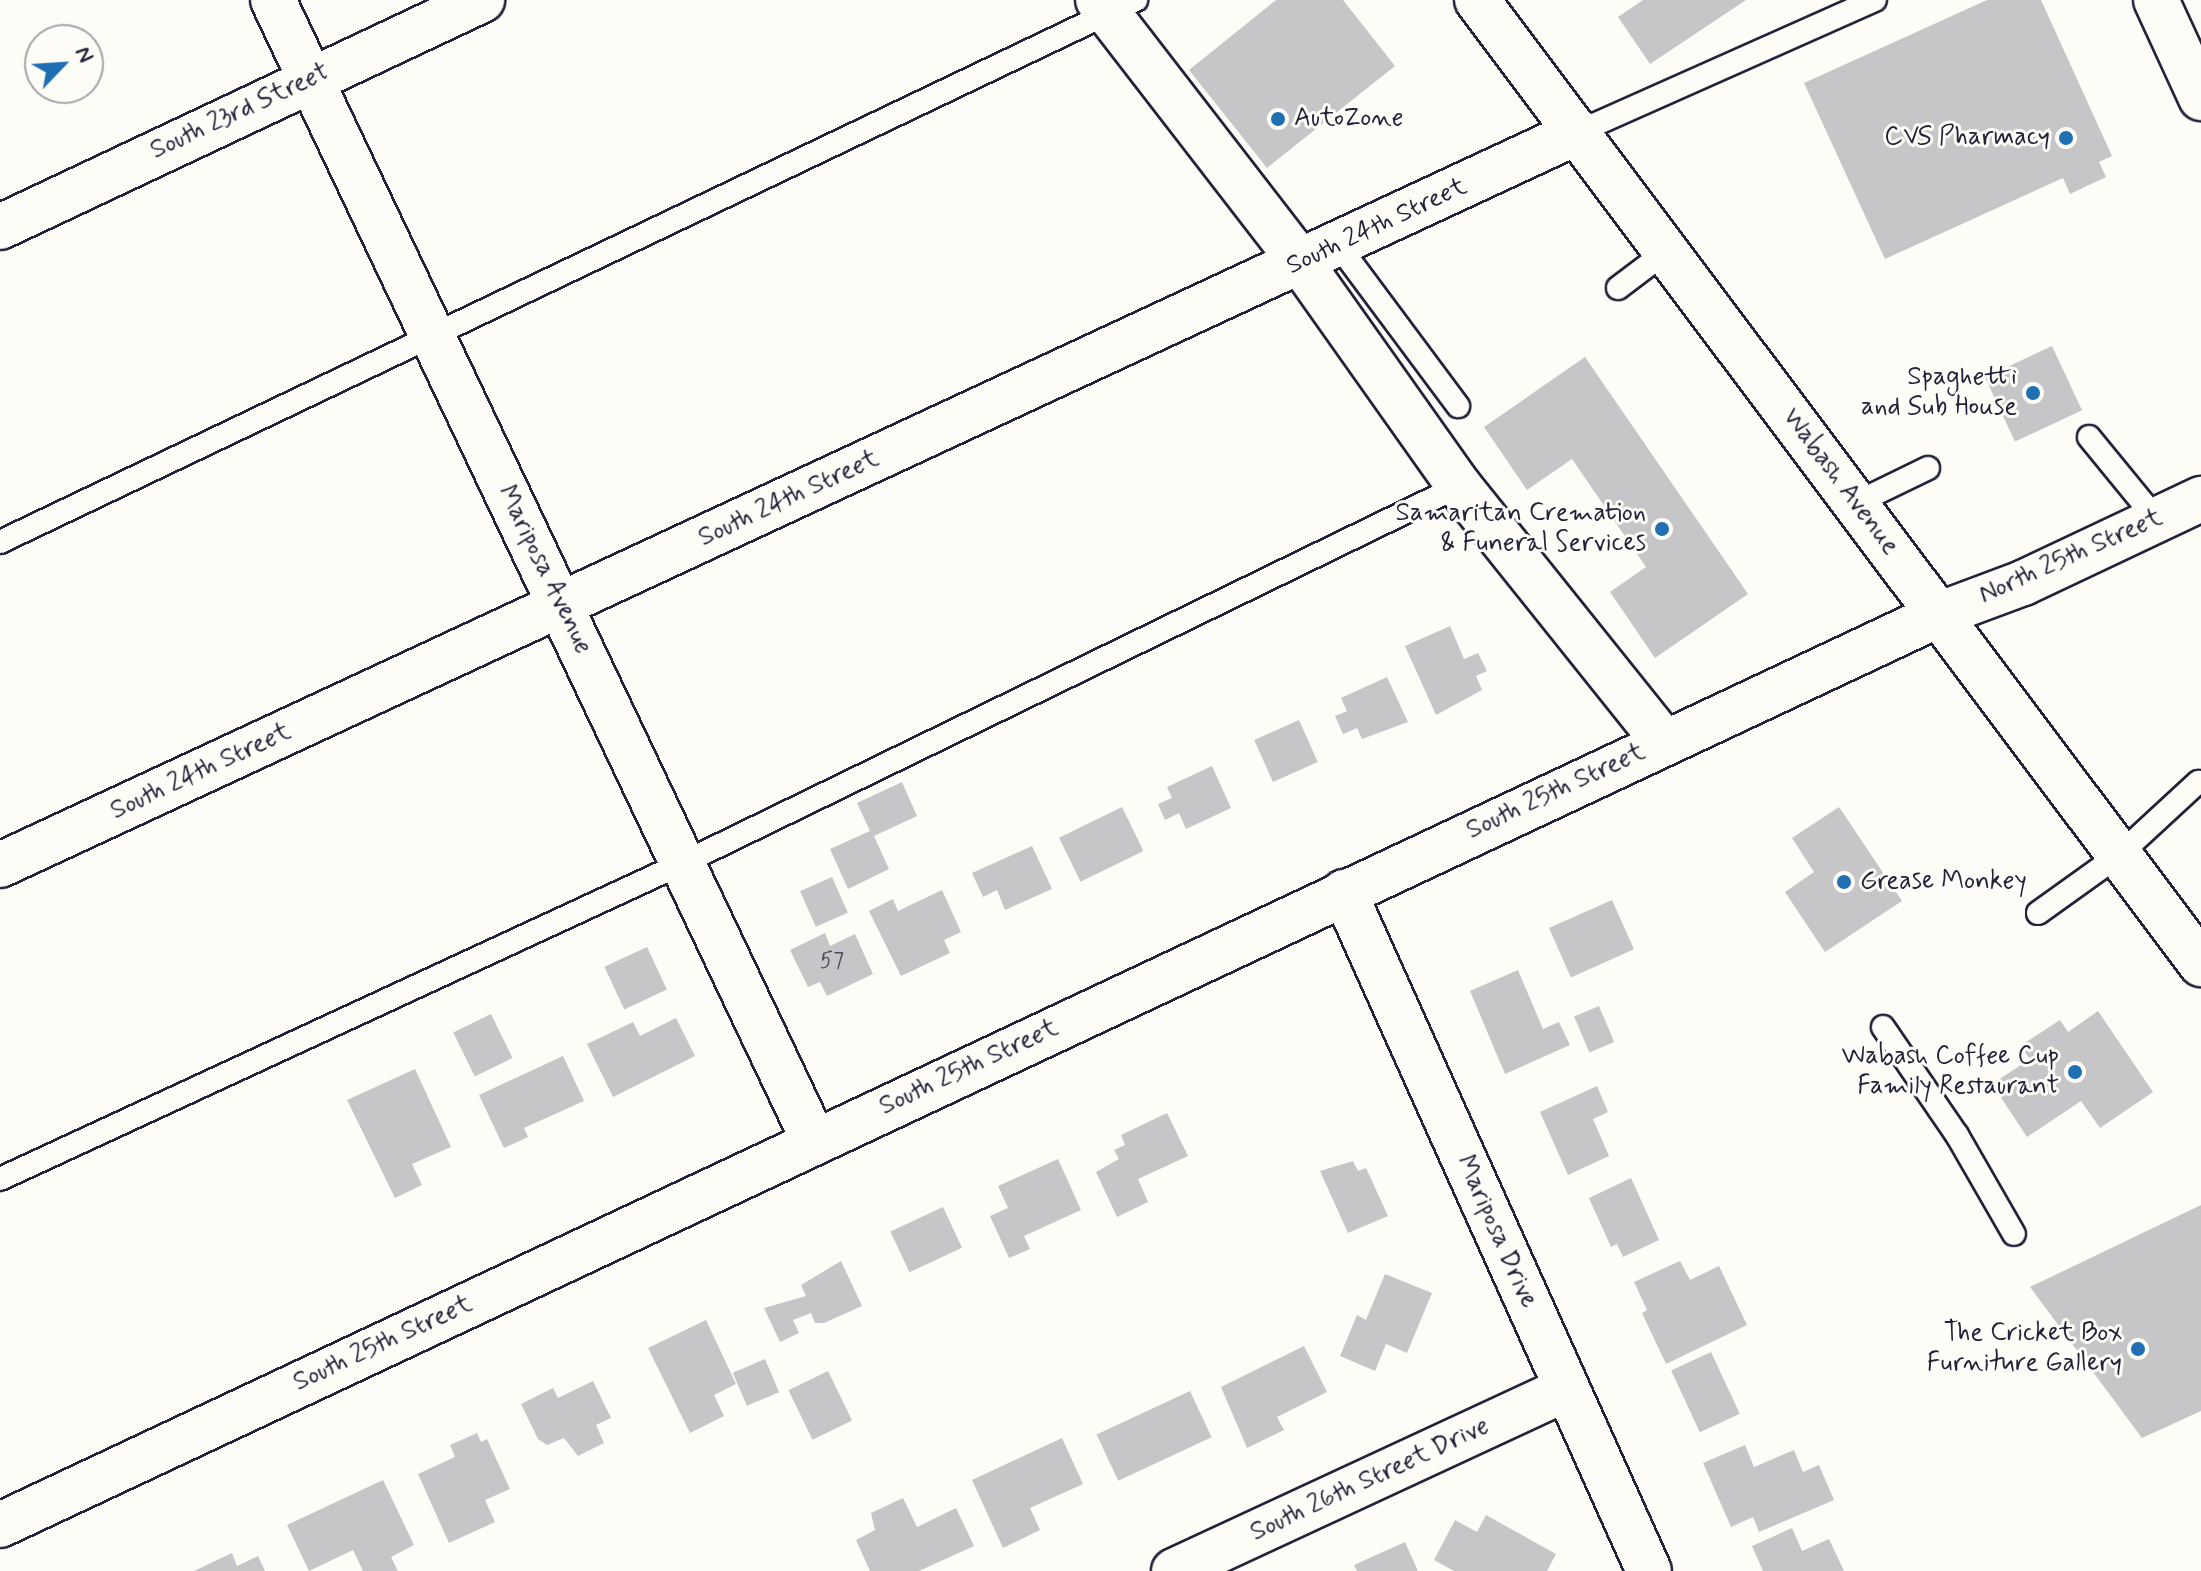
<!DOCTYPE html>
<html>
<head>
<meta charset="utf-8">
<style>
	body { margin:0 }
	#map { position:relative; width:2201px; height:1571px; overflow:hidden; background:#fdfcf7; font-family:Mynerve,sans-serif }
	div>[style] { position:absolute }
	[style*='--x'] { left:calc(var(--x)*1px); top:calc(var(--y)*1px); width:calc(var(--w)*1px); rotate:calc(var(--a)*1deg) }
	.building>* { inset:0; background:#c6c6c8; transform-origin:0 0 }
	.roads { filter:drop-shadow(2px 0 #22223b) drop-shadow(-2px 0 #22223b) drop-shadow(0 2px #22223b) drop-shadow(0 -2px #22223b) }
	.service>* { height:22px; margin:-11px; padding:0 11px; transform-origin:11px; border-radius:11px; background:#fdfcf7 }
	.minor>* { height:44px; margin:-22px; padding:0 22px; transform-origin:22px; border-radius:22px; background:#fdfcf7 }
	.tertiary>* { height:44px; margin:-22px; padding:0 22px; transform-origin:22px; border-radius:22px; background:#fdfcf7 }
	.secondary>* { height:44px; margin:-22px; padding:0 22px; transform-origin:22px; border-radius:22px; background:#fdfcf7 }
	.primary>* { height:44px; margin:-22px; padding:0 22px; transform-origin:22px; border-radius:22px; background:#fdfcf7 }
	.dots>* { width:22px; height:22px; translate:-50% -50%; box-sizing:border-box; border:4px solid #fdfcf7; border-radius:50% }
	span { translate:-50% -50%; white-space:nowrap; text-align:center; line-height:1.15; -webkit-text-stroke:6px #fdfcf7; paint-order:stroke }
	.number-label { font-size:22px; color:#4b4b5e }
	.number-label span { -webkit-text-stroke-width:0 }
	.street-label { font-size:26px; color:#22223b }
	.poi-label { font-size:26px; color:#22223b }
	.left { translate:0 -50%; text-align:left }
	.right { translate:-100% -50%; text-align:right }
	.north { position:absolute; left:24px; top:24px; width:80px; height:80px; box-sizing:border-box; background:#fdfcf7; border:2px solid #a5a5ac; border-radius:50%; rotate:65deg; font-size:22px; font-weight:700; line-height:32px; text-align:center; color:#22223b }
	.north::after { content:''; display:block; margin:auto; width:28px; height:36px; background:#1f6fb2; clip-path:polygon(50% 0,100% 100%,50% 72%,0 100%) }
</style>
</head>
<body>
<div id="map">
	<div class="building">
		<i style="clip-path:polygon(1276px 0,1343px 0,1395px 66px,1267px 168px,1189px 70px)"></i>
		<i style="clip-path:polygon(1643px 0,1746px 0,1650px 64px,1618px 17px)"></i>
		<i style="clip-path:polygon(1987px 0,2041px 0,2112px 156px,2099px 162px,2106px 177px,2070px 194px,2063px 178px,1885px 259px,1804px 83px)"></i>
		<i style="left:2052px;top:346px;width:71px;height:74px;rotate:65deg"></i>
		<i style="clip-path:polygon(1585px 357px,1748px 594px,1655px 658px,1610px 592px,1646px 567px,1572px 459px,1527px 490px,1484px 427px)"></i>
		<i style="clip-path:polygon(1450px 626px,1464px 659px,1478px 653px,1487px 671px,1476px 676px,1482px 690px,1436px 715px,1405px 646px)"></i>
		<i style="clip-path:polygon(1387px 677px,1408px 722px,1362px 739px,1357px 728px,1343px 734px,1335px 716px,1347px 711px,1341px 698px)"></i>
		<i style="left:1299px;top:720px;width:46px;height:49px;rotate:66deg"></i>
		<i style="clip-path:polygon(1212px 766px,1231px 808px,1186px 829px,1179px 813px,1165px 820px,1158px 804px,1172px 798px,1167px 787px)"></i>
		<i style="clip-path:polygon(902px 782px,917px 816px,874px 836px,889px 869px,848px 889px,830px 849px,870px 831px,857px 803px)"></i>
		<i style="left:1122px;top:807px;width:49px;height:70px;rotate:64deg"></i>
		<i style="clip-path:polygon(1839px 807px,1902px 901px,1825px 952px,1785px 892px,1814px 872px,1792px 838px)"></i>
		<i style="clip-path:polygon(1032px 846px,1052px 889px,1005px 910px,997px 890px,983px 897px,972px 873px)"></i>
		<i style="left:832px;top:877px;width:39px;height:35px;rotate:66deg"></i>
		<i style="clip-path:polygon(942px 890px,961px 932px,944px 940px,950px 953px,901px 976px,869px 911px,893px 899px,898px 911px)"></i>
		<i style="left:1612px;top:900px;width:54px;height:69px;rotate:66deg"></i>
		<i style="clip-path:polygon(825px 933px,830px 946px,855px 934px,873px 974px,827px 996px,820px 982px,808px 987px,790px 950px)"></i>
		<i style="left:647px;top:947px;width:47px;height:47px;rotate:65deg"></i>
		<i style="clip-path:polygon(1518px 970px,1543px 1029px,1559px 1022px,1570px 1045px,1505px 1074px,1470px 991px)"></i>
		<i style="left:1599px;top:1006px;width:39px;height:27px;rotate:67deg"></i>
		<i style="clip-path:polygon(2098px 1011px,2153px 1092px,2100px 1128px,2081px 1101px,2027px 1137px,1992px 1084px,2030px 1059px,2020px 1046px,2060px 1020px,2068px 1032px)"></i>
		<i style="left:491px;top:1014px;width:49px;height:42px;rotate:64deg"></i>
		<i style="clip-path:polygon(676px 1018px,695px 1056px,613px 1097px,587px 1044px,633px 1022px,640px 1036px)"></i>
		<i style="clip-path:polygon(563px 1056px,584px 1101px,524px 1128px,528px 1137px,504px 1148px,479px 1095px)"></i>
		<i style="clip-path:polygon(415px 1069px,451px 1147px,412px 1164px,422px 1185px,395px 1198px,347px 1100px)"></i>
		<i style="clip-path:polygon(1597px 1086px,1608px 1112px,1593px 1119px,1609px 1156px,1568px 1175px,1540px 1112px)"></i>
		<i style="clip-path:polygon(1167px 1113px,1188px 1156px,1138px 1179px,1148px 1202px,1117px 1217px,1096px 1172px,1119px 1159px,1114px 1150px,1125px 1145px,1121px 1135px)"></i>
		<i style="clip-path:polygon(1058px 1159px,1081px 1210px,1024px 1236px,1030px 1249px,1009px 1258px,990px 1216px,1008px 1208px,998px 1186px)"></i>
		<i style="clip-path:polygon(1353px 1161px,1358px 1171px,1366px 1168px,1388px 1216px,1348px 1233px,1320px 1171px)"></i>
		<i style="clip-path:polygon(1631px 1178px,1659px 1240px,1623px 1257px,1617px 1244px,1611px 1247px,1589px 1198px)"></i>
		<i style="clip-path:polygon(2201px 1205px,2201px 1411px,2142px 1438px,2030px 1287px)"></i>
		<i style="left:943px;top:1207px;width:45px;height:58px;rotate:65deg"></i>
		<i style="clip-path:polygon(841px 1261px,862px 1306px,824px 1323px,815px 1323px,811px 1313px,793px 1320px,799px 1333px,780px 1342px,764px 1308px,806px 1296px,801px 1285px)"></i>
		<i style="clip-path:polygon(1680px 1261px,1690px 1280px,1719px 1266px,1747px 1325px,1666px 1364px,1642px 1313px,1647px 1310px,1634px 1282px)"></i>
		<i style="clip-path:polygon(1385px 1274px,1432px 1293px,1407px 1353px,1386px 1344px,1375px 1371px,1340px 1356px,1357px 1315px,1366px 1320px)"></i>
		<i style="clip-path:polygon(706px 1320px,736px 1384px,714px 1395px,724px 1416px,690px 1433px,648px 1348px)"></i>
		<i style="clip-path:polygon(1304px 1346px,1327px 1392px,1277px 1417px,1284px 1430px,1247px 1448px,1221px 1387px)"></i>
		<i style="left:1711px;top:1352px;width:68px;height:44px;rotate:65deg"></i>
		<i style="left:765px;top:1359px;width:36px;height:35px;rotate:67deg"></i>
		<i style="left:828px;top:1371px;width:55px;height:44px;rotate:64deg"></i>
		<i style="clip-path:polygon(593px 1381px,611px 1418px,596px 1425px,604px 1443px,578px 1456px,564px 1438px,547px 1445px,538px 1439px,521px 1404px,553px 1388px,558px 1398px)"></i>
		<i style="left:1190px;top:1391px;width:51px;height:103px;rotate:65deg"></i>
		<i style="clip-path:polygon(477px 1433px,481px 1442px,487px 1439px,510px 1489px,485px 1500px,495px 1522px,449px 1543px,418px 1474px,455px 1457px,450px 1445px)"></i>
		<i style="clip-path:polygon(1062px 1438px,1083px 1484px,1030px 1508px,1040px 1530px,1003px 1548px,972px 1480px)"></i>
		<i style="clip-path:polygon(1745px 1445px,1754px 1467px,1794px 1450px,1803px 1472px,1819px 1465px,1834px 1500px,1759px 1532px,1753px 1517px,1731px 1527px,1703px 1463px)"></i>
		<i style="clip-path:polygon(383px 1480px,414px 1545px,391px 1557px,398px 1571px,363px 1571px,353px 1550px,309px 1571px,287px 1525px)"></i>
		<i style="clip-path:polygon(903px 1498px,917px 1527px,956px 1508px,974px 1546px,919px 1571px,870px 1571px,856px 1540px,875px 1530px,871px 1513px)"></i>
		<i style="clip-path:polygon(1486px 1515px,1556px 1554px,1547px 1571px,1454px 1571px,1434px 1560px,1455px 1520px,1477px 1532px)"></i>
		<i style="clip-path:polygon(1792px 1528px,1802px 1551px,1829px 1539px,1844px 1571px,1763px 1571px,1752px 1546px)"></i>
		<i style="clip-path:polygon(1405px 1542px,1418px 1571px,1357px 1571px,1354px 1565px)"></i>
		<i style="clip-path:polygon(232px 1553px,237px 1566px,258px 1556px,265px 1571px,194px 1571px)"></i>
	</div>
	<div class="roads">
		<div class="service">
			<i style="--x:1578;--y:132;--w:325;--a:-24"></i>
			<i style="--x:1338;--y:245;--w:201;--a:53.3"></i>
			<i style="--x:1618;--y:288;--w:61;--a:-37.1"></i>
			<i style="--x:2089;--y:437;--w:106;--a:50.7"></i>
			<i style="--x:1856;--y:503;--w:80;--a:-25.9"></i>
			<i style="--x:0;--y:542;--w:1259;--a:-25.51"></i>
			<i style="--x:2038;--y:913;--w:100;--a:-35.6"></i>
			<i style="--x:2119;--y:855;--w:108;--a:-42.7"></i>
			<i style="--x:1883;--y:1027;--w:131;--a:55.6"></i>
			<i style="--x:1957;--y:1135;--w:114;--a:60.1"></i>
			<i style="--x:0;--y:1179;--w:753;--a:-24.83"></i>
			<i style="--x:683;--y:863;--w:863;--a:-25.91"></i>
		</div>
		<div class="minor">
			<i style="--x:273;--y:0;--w:1263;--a:64.63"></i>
			<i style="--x:1098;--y:0;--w:332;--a:52.3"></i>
			<i style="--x:1301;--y:263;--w:273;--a:54.7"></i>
			<i style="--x:1459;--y:486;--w:327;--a:51.3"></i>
			<i style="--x:2156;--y:0;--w:108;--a:65.3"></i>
			<i style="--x:0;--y:227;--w:533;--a:-25.22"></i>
			<i style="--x:0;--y:865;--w:1740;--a:-24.92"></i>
			<i style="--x:1344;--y:892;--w:744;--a:65.81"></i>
			<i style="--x:1174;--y:1571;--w:432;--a:-24.9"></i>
		</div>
		<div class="tertiary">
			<i style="--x:1940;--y:614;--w:89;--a:-20.5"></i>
			<i style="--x:2023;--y:583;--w:197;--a:-25.3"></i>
		</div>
		<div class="secondary">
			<i style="--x:0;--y:1525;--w:2143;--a:-25.15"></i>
		</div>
		<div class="primary">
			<i style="--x:1477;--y:0;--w:1206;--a:53.09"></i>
		</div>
	</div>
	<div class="dots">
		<i style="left:1278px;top:119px;background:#1f6fb2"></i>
		<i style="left:2066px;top:138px;background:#1f6fb2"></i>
		<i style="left:2033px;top:393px;background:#1f6fb2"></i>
		<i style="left:1662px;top:529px;background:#1f6fb2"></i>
		<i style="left:1844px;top:882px;background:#1f6fb2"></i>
		<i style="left:2075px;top:1072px;background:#1f6fb2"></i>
		<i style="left:2138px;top:1349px;background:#1f6fb2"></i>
	</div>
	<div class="number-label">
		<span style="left:832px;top:962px">57</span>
	</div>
	<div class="street-label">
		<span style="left:240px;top:112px;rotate:-25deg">South 23rd Street</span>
		<span style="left:1377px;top:227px;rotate:-25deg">South 24th Street</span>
		<span style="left:1840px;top:482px;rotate:53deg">Wabash Avenue</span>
		<span style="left:789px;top:499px;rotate:-25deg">South 24th Street</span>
		<span style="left:2071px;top:557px;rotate:-24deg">North 25th Street</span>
		<span style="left:544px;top:570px;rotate:64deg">Mariposa Avenue</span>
		<span style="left:201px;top:772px;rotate:-25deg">South 24th Street</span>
		<span style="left:1556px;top:792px;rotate:-25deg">South 25th Street</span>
		<span style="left:969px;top:1068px;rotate:-25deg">South 25th Street</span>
		<span style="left:1496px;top:1232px;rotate:66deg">Mariposa Drive</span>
		<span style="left:383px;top:1344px;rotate:-25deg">South 25th Street</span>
		<span style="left:1370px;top:1480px;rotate:-25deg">South 26th Street Drive</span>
	</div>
	<div class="poi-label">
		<span class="left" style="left:1294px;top:119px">AutoZone</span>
		<span class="right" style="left:2050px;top:138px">CVS Pharmacy</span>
		<span class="right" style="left:2017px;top:393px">Spaghetti<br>and Sub House</span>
		<span class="right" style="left:1646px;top:529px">Samaritan Cremation<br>&amp; Funeral Services</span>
		<span class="left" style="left:1860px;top:882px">Grease Monkey</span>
		<span class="right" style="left:2059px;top:1072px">Wabash Coffee Cup<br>Family Restaurant</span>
		<span class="right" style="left:2122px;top:1349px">The Cricket Box<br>Furniture Gallery</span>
	</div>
	<div class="north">N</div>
</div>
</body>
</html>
